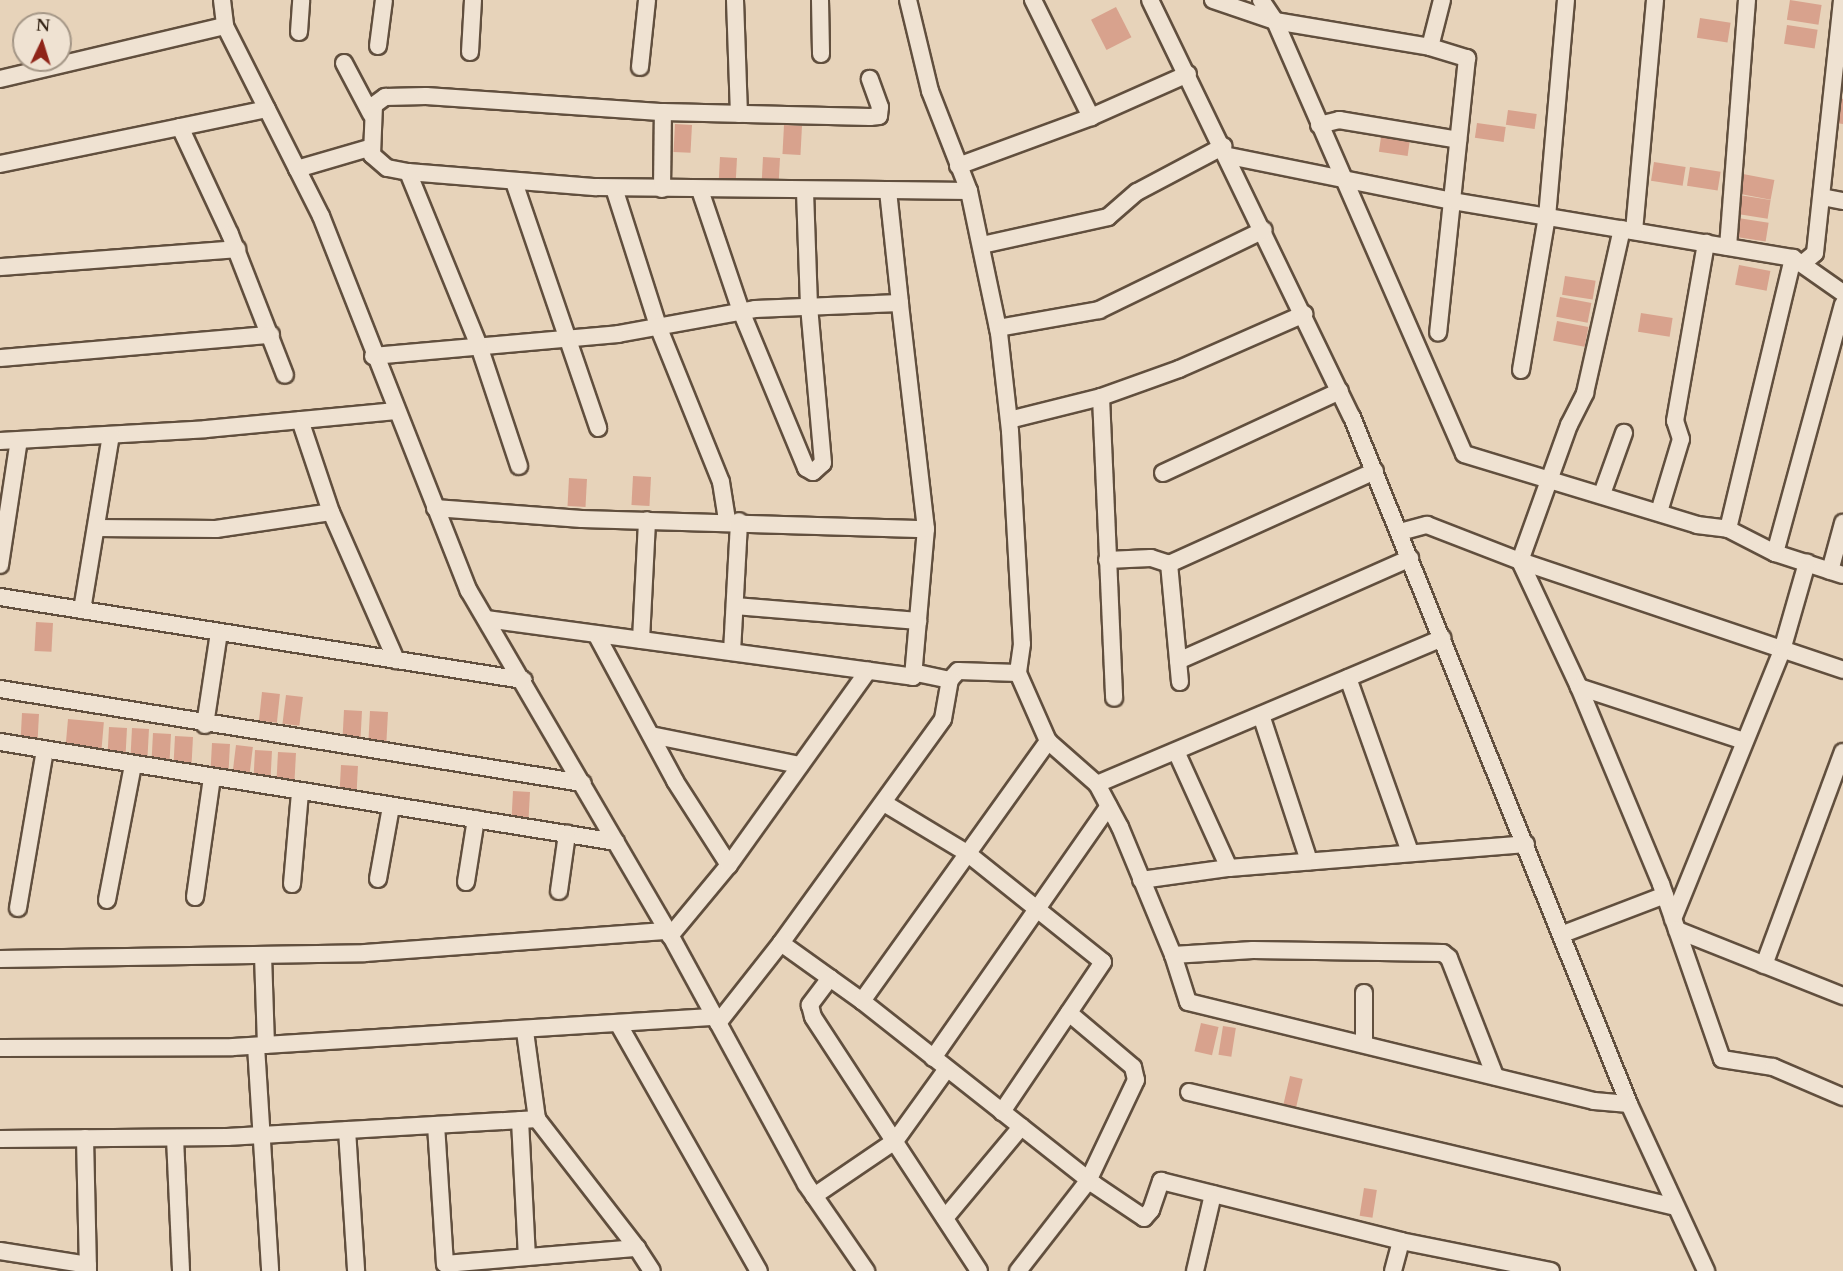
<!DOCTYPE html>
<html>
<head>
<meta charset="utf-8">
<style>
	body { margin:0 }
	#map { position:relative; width:1843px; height:1271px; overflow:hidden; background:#e7d3ba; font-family:Cardo,serif }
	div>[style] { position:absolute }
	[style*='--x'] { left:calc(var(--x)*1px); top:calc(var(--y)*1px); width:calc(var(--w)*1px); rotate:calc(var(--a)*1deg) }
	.building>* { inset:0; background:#d8a28d; transform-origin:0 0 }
	.roads { filter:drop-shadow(2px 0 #614f3e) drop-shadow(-2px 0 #614f3e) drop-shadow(0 2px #614f3e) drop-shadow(0 -2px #614f3e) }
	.street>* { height:16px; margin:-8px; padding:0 8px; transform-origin:8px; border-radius:8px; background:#efe2d2 }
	span { translate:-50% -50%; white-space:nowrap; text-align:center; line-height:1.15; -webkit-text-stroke:4.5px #efe2d2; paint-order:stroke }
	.north { position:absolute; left:12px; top:12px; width:60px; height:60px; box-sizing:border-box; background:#efe2d2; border:2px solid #a49686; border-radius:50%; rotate:4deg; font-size:16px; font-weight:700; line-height:24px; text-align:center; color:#342315 }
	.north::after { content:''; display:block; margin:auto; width:21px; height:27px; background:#8f2418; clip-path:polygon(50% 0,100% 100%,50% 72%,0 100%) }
</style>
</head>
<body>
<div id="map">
	<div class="building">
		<i style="left:1790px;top:0;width:32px;height:20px;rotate:9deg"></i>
		<i style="left:1116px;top:7px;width:34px;height:28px;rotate:63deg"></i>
		<i style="left:1700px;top:18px;width:31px;height:20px;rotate:9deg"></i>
		<i style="left:1787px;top:25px;width:31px;height:19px;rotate:9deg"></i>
		<i style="clip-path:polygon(1840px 98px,1843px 99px,1843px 124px,1836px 123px)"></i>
		<i style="left:1508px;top:110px;width:29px;height:15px;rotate:8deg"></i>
		<i style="left:1477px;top:123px;width:29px;height:15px;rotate:8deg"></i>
		<i style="left:675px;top:124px;width:17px;height:28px;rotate:3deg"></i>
		<i style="left:784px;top:125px;width:18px;height:29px;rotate:3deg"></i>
		<i style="left:1381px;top:137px;width:29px;height:15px;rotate:8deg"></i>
		<i style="left:720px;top:157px;width:17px;height:29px;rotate:3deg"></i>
		<i style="left:763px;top:157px;width:17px;height:29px;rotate:3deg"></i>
		<i style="left:1654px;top:162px;width:32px;height:19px;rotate:9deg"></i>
		<i style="left:1690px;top:167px;width:31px;height:19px;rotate:9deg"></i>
		<i style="left:1743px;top:174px;width:32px;height:20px;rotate:11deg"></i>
		<i style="left:1739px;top:195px;width:32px;height:19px;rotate:9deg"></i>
		<i style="left:1738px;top:218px;width:31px;height:19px;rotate:9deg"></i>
		<i style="left:1739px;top:265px;width:32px;height:20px;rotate:11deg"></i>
		<i style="left:1565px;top:276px;width:31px;height:19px;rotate:9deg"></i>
		<i style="left:1560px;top:297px;width:32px;height:20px;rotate:11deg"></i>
		<i style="left:1641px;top:313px;width:32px;height:19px;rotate:9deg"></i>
		<i style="left:1557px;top:321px;width:32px;height:20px;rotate:11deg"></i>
		<i style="left:633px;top:476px;width:18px;height:29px;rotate:3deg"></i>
		<i style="left:569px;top:478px;width:18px;height:28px;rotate:3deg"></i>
		<i style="left:36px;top:622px;width:17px;height:29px;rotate:3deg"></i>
		<i style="left:262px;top:692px;width:18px;height:29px;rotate:6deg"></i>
		<i style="left:286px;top:695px;width:17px;height:29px;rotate:7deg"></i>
		<i style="left:344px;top:710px;width:18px;height:28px;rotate:3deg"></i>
		<i style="left:370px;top:711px;width:18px;height:29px;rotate:3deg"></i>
		<i style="left:22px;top:713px;width:17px;height:28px;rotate:3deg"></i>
		<i style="left:68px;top:719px;width:36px;height:29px;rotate:5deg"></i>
		<i style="left:109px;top:727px;width:18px;height:28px;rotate:3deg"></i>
		<i style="left:132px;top:728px;width:17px;height:28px;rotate:3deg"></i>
		<i style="left:153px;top:733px;width:18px;height:28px;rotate:3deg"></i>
		<i style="left:175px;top:736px;width:18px;height:29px;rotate:3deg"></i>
		<i style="left:212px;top:743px;width:18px;height:29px;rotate:3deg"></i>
		<i style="left:236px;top:745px;width:17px;height:29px;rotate:7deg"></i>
		<i style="left:255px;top:750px;width:17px;height:29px;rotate:3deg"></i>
		<i style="left:278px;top:752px;width:18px;height:29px;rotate:3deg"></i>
		<i style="left:341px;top:765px;width:17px;height:28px;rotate:3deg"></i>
		<i style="left:513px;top:791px;width:17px;height:29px;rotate:3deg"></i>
		<i style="left:1201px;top:1023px;width:18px;height:29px;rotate:13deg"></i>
		<i style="left:1223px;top:1026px;width:13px;height:29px;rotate:9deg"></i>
		<i style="left:1290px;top:1076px;width:13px;height:30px;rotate:13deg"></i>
		<i style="left:1364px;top:1188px;width:13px;height:28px;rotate:9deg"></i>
	</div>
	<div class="roads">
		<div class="street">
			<i style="--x:222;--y:0;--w:26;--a:83"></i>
			<i style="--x:225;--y:26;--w:213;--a:63.2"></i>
			<i style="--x:321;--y:216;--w:403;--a:68.5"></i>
			<i style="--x:469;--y:591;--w:394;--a:59.7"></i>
			<i style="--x:668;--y:931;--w:288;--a:61.4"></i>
			<i style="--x:806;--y:1184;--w:106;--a:55.4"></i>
			<i style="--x:735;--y:0;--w:114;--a:88"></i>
			<i style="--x:820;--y:0;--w:54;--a:88.9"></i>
			<i style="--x:908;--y:0;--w:94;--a:76.4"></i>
			<i style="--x:930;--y:91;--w:107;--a:68.7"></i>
			<i style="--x:969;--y:191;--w:145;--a:78.1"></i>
			<i style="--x:999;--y:333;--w:99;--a:83.6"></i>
			<i style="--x:1010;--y:431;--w:213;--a:86.8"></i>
			<i style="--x:1022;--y:644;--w:29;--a:98"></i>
			<i style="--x:1018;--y:673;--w:60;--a:-178.1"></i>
			<i style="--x:958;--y:671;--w:12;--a:132"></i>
			<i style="--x:1033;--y:0;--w:131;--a:63.6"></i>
			<i style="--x:1091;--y:117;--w:106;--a:-23.9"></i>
			<i style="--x:1150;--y:0;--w:463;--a:64.2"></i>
			<i style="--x:1352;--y:417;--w:741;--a:68.04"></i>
			<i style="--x:1629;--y:1104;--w:184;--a:65.2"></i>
			<i style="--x:1213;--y:0;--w:65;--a:18.7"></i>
			<i style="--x:1275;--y:21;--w:472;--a:66.4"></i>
			<i style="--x:1464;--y:454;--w:244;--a:16.9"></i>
			<i style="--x:1697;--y:525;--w:31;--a:7"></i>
			<i style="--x:1728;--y:529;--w:53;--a:27.1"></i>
			<i style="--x:1775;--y:553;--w:71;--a:17.9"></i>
			<i style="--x:1261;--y:0;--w:25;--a:56"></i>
			<i style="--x:1275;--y:21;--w:157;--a:9.5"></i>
			<i style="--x:1430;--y:47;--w:39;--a:17"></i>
			<i style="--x:1467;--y:58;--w:276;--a:96"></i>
			<i style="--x:299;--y:32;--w:32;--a:-86"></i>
			<i style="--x:378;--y:46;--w:46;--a:-82.6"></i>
			<i style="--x:1430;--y:47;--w:49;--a:-75.7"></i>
			<i style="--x:470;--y:52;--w:52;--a:-86.7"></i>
			<i style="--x:344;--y:63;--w:58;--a:62.1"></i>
			<i style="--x:640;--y:67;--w:67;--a:-84"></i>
			<i style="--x:0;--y:79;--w:231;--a:-13.3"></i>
			<i style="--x:267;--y:109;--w:89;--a:168.3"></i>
			<i style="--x:180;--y:127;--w:118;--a:65"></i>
			<i style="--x:230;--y:234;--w:151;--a:68.7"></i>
			<i style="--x:1319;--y:125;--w:21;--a:-14"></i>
			<i style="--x:1339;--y:120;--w:121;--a:9.5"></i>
			<i style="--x:1229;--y:156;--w:227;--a:11.4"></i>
			<i style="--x:1452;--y:201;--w:346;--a:9.5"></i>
			<i style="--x:1793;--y:258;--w:61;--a:35"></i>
			<i style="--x:0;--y:164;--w:184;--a:-11.6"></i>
			<i style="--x:958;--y:166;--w:142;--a:-20.2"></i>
			<i style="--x:297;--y:169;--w:78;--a:-16.3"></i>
			<i style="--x:408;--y:172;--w:189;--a:4.6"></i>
			<i style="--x:596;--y:187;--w:373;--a:0.6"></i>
			<i style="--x:514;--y:182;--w:260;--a:71.1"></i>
			<i style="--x:614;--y:188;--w:145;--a:72.3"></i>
			<i style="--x:658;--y:326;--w:168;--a:68"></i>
			<i style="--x:721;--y:482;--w:39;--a:81"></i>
			<i style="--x:662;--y:189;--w:77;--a:-89.3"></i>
			<i style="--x:700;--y:190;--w:128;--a:71.3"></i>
			<i style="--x:741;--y:311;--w:170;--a:67.5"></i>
			<i style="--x:806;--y:468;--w:8;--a:30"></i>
			<i style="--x:813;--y:472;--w:13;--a:-42"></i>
			<i style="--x:823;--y:463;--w:158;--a:-95.1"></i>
			<i style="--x:809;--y:306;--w:115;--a:-92"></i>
			<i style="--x:1822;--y:197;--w:21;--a:11"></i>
			<i style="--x:1634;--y:231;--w:232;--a:-84.8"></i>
			<i style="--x:982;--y:245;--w:129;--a:-12.5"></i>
			<i style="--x:1108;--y:217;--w:38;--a:-41"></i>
			<i style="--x:1137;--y:192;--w:98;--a:-27.9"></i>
			<i style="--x:1728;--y:247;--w:248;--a:-85.6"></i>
			<i style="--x:1802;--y:264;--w:17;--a:-40"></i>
			<i style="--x:1815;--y:253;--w:254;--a:-83.9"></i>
			<i style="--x:0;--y:267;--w:238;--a:-4.3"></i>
			<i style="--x:998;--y:328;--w:103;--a:-10.1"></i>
			<i style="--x:1099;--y:310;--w:183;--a:-25.9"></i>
			<i style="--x:373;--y:356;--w:246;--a:-5.1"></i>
			<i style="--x:618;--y:334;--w:139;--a:-10.3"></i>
			<i style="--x:755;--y:309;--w:145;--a:-2.4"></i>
			<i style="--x:900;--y:303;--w:113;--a:-96.1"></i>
			<i style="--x:0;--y:358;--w:272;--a:-4.9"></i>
			<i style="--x:1521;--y:370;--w:155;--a:-80.4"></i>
			<i style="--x:1547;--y:217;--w:218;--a:-85"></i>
			<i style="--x:1101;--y:397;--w:301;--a:87.5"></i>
			<i style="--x:300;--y:420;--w:97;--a:71.4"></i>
			<i style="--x:331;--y:512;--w:162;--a:66.3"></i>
			<i style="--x:1009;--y:420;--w:95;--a:-14"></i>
			<i style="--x:1101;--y:397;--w:83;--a:-19.7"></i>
			<i style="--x:1179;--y:369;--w:137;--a:-23.7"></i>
			<i style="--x:0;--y:441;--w:206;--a:-3.3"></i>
			<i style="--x:206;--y:429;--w:191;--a:-5.4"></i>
			<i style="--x:519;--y:466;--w:126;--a:-108.4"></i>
			<i style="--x:479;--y:346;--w:188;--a:-112.2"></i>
			<i style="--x:408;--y:172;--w:21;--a:-169"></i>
			<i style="--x:387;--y:168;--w:20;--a:-139"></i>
			<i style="--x:372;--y:155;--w:50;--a:-87.7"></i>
			<i style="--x:374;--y:105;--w:14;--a:-36"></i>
			<i style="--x:385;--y:97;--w:41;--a:-1.4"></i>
			<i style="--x:426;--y:96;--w:238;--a:3.9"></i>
			<i style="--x:663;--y:112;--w:207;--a:1.4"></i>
			<i style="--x:870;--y:117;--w:9;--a:-6"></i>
			<i style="--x:879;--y:116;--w:9;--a:-84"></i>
			<i style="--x:880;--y:107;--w:30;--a:-110"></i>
			<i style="--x:1163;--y:473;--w:195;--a:-24.9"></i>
			<i style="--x:1602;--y:494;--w:65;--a:-70.2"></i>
			<i style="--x:435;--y:508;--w:147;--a:4.3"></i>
			<i style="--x:582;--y:519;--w:344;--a:1.7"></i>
			<i style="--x:1659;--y:512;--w:76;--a:-73.2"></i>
			<i style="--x:1681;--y:439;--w:19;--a:-108"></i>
			<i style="--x:1675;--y:421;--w:181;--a:-80.1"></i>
			<i style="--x:97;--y:528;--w:119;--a:0.5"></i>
			<i style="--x:216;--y:529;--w:116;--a:-8.4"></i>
			<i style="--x:1728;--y:529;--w:279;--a:-76.5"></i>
			<i style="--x:1400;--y:532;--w:28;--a:-15"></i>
			<i style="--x:1427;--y:525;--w:100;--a:21.2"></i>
			<i style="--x:1520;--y:561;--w:145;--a:-70.2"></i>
			<i style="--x:1569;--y:425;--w:36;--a:-63"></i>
			<i style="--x:1585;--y:393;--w:168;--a:-77.3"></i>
			<i style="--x:1775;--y:553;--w:258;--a:-74.7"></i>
			<i style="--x:1107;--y:560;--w:44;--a:-2.6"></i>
			<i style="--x:1151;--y:558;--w:19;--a:18"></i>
			<i style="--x:1520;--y:561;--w:139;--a:64.9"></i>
			<i style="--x:1579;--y:687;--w:213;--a:67.4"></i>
			<i style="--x:1661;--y:884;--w:185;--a:70.8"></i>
			<i style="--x:1722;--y:1059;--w:52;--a:8.9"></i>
			<i style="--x:1773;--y:1067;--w:76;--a:23.2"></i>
			<i style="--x:1520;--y:561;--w:341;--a:18.6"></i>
			<i style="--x:0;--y:565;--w:126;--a:-81.4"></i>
			<i style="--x:1830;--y:571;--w:50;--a:-74.8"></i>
			<i style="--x:0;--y:597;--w:530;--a:9.02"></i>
			<i style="--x:735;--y:606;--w:184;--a:4.7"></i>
			<i style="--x:82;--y:610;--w:177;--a:-80.6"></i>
			<i style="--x:486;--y:619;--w:431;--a:7.7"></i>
			<i style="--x:913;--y:677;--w:149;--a:-85"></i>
			<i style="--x:926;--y:529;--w:227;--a:-96.6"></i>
			<i style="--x:596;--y:634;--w:167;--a:61.7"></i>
			<i style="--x:675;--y:781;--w:100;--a:57.3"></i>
			<i style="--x:641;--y:640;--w:120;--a:-87.1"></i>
			<i style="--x:732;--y:652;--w:131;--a:-86.9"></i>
			<i style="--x:1178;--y:661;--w:254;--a:-23.9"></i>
			<i style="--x:1348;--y:678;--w:185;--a:70.4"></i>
			<i style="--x:1180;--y:682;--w:119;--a:-95.3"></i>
			<i style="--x:1169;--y:564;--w:226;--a:-24.3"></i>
			<i style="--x:1579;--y:687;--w:174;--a:18.1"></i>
			<i style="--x:0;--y:689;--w:590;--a:9.17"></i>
			<i style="--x:1261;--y:715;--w:154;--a:71.8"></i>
			<i style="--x:205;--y:725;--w:94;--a:-81.4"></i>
			<i style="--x:651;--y:735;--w:152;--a:11.4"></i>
			<i style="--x:1048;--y:741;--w:65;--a:41.3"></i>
			<i style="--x:1097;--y:784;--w:49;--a:61.9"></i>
			<i style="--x:1120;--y:827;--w:139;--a:67.5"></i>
			<i style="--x:1173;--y:955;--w:80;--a:-3.6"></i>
			<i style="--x:1253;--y:950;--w:190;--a:0.9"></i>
			<i style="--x:1443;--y:953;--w:8;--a:40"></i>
			<i style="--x:1449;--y:958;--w:127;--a:68.7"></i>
			<i style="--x:0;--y:742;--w:624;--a:9.22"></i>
			<i style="--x:1097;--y:784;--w:375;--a:-22.9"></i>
			<i style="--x:884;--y:803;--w:97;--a:31.1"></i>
			<i style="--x:967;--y:853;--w:174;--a:38.7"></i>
			<i style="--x:1103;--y:962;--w:181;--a:124"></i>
			<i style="--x:1229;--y:868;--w:298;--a:-4.6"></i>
			<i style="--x:378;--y:879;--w:73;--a:-79.8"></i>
			<i style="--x:1141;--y:880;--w:89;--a:-7.8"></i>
			<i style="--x:1229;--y:868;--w:128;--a:-114.4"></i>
			<i style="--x:466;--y:882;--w:64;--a:-81"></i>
			<i style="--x:292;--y:884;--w:92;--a:-85"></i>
			<i style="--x:559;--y:891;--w:58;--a:-82"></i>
			<i style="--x:195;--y:897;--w:120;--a:-81.9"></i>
			<i style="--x:107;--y:900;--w:137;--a:-79.1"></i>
			<i style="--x:18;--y:908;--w:160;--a:-80.3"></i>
			<i style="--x:1673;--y:919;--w:290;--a:-67.9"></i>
			<i style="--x:1782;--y:650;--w:91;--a:-74"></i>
			<i style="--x:1677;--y:930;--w:179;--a:21.7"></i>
			<i style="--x:1563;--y:934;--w:109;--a:-20.9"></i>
			<i style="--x:670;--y:936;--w:92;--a:-50.3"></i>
			<i style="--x:729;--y:865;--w:239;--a:-54.4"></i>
			<i style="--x:781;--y:943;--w:100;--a:35.6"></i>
			<i style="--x:862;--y:1001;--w:297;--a:38.3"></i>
			<i style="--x:1095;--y:1185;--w:59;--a:34"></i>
			<i style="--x:1144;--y:1218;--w:11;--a:-49"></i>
			<i style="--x:1151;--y:1210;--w:31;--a:-71"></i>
			<i style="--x:1161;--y:1181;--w:247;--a:14"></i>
			<i style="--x:1401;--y:1241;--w:153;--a:11.3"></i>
			<i style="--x:263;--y:955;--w:90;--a:88.1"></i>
			<i style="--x:1173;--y:955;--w:49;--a:72.3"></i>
			<i style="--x:1188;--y:1002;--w:418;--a:13.7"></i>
			<i style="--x:1594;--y:1101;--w:35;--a:5"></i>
			<i style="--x:0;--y:959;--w:365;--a:-0.9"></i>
			<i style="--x:365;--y:953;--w:304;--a:-4.2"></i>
			<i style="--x:1764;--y:965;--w:227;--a:-69.7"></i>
			<i style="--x:830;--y:978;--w:34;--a:127"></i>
			<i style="--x:810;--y:1005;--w:12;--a:76"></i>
			<i style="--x:813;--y:1017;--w:303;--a:56.8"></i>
			<i style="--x:1364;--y:993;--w:50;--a:90"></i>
			<i style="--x:862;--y:1001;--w:320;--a:-54.4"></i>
			<i style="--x:1048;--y:741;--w:74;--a:-113.8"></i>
			<i style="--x:718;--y:1023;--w:102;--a:-51.8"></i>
			<i style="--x:781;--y:943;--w:276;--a:-54.1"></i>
			<i style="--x:943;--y:719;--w:40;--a:-80"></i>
			<i style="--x:950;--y:680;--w:38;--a:-168"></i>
			<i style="--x:619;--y:1025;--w:283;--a:60.4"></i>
			<i style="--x:256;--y:1046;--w:225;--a:86.4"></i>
			<i style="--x:0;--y:1048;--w:233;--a:-0.2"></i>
			<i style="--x:233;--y:1047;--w:483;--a:-3.6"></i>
			<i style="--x:933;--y:1058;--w:307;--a:-55.1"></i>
			<i style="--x:1189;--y:1092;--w:499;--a:13.3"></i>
			<i style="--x:537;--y:1119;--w:163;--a:52.2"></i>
			<i style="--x:520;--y:1120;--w:137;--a:87.1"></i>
			<i style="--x:436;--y:1125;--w:139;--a:86.3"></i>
			<i style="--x:445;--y:1264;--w:193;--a:-4.8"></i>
			<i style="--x:637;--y:1248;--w:27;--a:57"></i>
			<i style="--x:347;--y:1130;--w:141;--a:86.3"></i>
			<i style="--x:85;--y:1138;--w:133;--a:88.7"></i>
			<i style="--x:175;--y:1138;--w:133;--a:87.4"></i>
			<i style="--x:0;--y:1139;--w:227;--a:-0.5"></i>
			<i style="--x:227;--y:1137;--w:311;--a:-3.3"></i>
			<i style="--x:537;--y:1119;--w:89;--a:-97.8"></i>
			<i style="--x:814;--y:1196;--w:98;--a:-34.2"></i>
			<i style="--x:895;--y:1141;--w:87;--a:-54.3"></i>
			<i style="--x:945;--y:1218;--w:119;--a:-50.1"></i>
			<i style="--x:0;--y:1251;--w:89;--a:9"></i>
			<i style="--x:1018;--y:1271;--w:114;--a:-52.1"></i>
			<i style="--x:1088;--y:1181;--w:112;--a:-64.6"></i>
			<i style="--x:1136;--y:1080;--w:13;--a:-103"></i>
			<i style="--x:1133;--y:1067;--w:84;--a:-139.8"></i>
			<i style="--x:1195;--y:1271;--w:79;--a:-76.8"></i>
			<i style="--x:1393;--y:1271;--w:31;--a:-75"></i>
		</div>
	</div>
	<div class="north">N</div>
</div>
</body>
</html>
